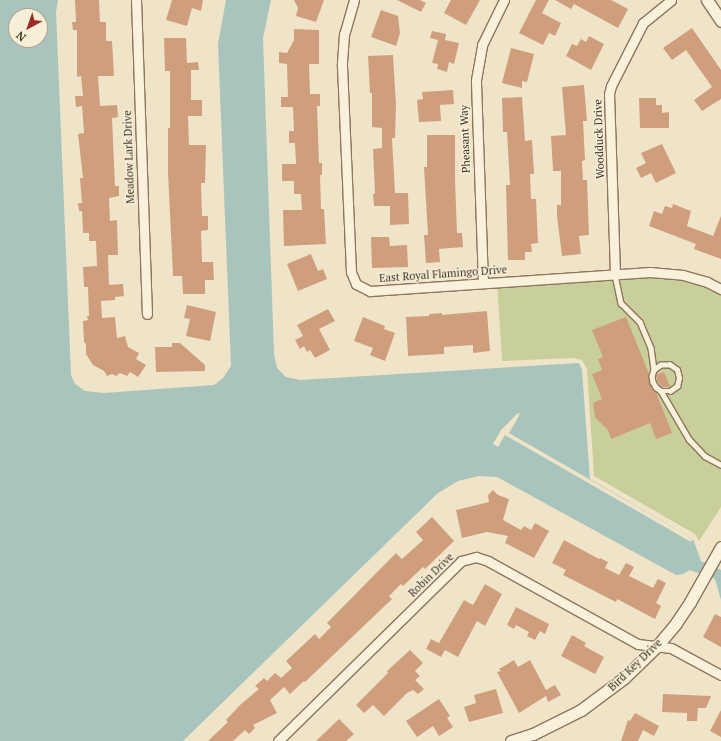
<!DOCTYPE html>
<html>
<head>
<meta charset="utf-8">
<style>
	body { margin:0 }
	#map { position:relative; width:721px; height:741px; overflow:hidden; background:#f0e4c8; font-family:"PT Serif",serif }
	div>[style] { position:absolute }
	[style*='--x'] { left:calc(var(--x)*1px); top:calc(var(--y)*1px); width:calc(var(--w)*1px); rotate:calc(var(--a)*1deg) }
	.green>* { inset:0; background:#c9cf9b }
	.water>* { inset:0; background:#a9c4bc }
	.pier>* { inset:0; background:#f0e4c8 }
	.building>* { inset:0; background:#cf9f7d }
	.roads { filter:drop-shadow(1px 0 #8d765c) drop-shadow(-1px 0 #8d765c) drop-shadow(0 1px #8d765c) drop-shadow(0 -1px #8d765c) }
	.service>* { height:4.5px; margin:-2.25px; padding:0 2.25px; transform-origin:2.25px; border-radius:2.25px; background:#faf1dc }
	.minor>* { height:9px; margin:-4.5px; padding:0 4.5px; transform-origin:4.5px; border-radius:4.5px; background:#faf1dc }
	.tertiary>* { height:11px; margin:-5.5px; padding:0 5.5px; transform-origin:5.5px; border-radius:5.5px; background:#faf1dc }
	span { translate:-50% -50%; white-space:nowrap; text-align:center; line-height:1.15; -webkit-text-stroke:3px #f7eed8; paint-order:stroke }
	.street-label { font-size:11px; color:#3d2e20 }
	.north { position:absolute; left:8px; top:8px; width:40px; height:40px; box-sizing:border-box; background:#f7eed8; border:1px solid #ada18e; border-radius:50%; rotate:220deg; font-size:11px; font-weight:700; line-height:16px; text-align:center; color:#3d2e20 }
	.north::after { content:''; display:block; margin:auto; width:14px; height:18px; background:#9e2a2b; clip-path:polygon(50% 0,100% 100%,50% 72%,0 100%) }
</style>
</head>
<body>
<div id="map">
	<div class="green">
		<i style="clip-path:polygon(604px 276px,695px 276px,721px 283px,721px 507px,699px 541px,695px 534px,594px 476px,587px 369px,582px 360px,573px 358px,502px 361px,497px 281px)"></i>
	</div>
	<div class="water">
		<i style="clip-path:polygon(evenodd,0 0,58px 0,56px 12px,71px 375px,75px 384px,85px 391px,104px 393px,214px 385px,223px 378px,231px 366px,218px 44px,226px 0,271px 0,263px 38px,274px 354px,277px 368px,286px 377px,300px 380px,579px 363px,582px 370px,590px 479px,693px 539px,701px 561px,721px 570px,721px 600px,715px 579px,690px 570px,683px 574px,676px 575px,497px 477px,479px 476px,458px 481px,438px 493px,183px 741px,0 741px,0 0,16px 16px,40px 16px,40px 40px,16px 40px,16px 16px)"></i>
	</div>
	<div class="pier">
		<i style="clip-path:polygon(518px 413px,520px 414px,509px 433px,693px 539px,691px 542px,505px 435px,498px 447px,493px 444px,501px 430px)"></i>
	</div>
	<div class="building">
		<i style="clip-path:polygon(75px 0,99px 0,100px 22px,106px 22px,106px 41px,112px 41px,114px 76px,98px 76px,100px 106px,117px 105px,118px 117px,112px 118px,115px 186px,119px 186px,119px 196px,109px 198px,110px 221px,117px 220px,118px 255px,108px 255px,109px 285px,123px 284px,124px 296px,115px 297px,115px 300px,101px 301px,102px 318px,115px 317px,117px 338px,125px 336px,128px 347px,139px 353px,136px 359px,146px 365px,138px 377px,130px 372px,127px 376px,120px 373px,116px 376px,112px 374px,107px 376px,104px 371px,93px 365px,86px 354px,86px 344px,84px 342px,83px 321px,88px 320px,87px 316px,89px 316px,88px 287px,84px 287px,83px 267px,97px 266px,96px 241px,89px 241px,89px 233px,83px 233px,82px 211px,79px 211px,78px 203px,82px 203px,80px 178px,83px 178px,78px 134px,84px 133px,82px 106px,76px 107px,75px 96px,83px 96px,81px 76px,77px 77px,77px 30px,73px 30px,72px 22px,76px 22px)"></i>
		<i style="clip-path:polygon(172px 0,203px 0,201px 11px,192px 8px,187px 26px,166px 20px)"></i>
		<i style="clip-path:polygon(294px 0,324px 0,316px 22px,296px 16px,298px 8px)"></i>
		<i style="clip-path:polygon(397px 0,420px 0,426px 3px,421px 12px)"></i>
		<i style="clip-path:polygon(451px 0,480px 0,466px 25px,444px 13px)"></i>
		<i style="clip-path:polygon(536px 0,549px 0,542px 13px,561px 23px,555px 36px,549px 33px,543px 45px,519px 33px)"></i>
		<i style="clip-path:polygon(555px 0,611px 0,628px 9px,618px 28px,574px 4px,571px 9px)"></i>
		<i style="clip-path:polygon(381px 10px,398px 16px,400px 33px,396px 46px,371px 37px)"></i>
		<i style="clip-path:polygon(692px 28px,721px 70px,721px 99px,702px 111px,694px 100px,712px 87px,686px 50px,672px 60px,663px 48px)"></i>
		<i style="clip-path:polygon(294px 29px,319px 30px,319px 64px,309px 64px,310px 94px,320px 94px,320px 106px,317px 106px,319px 163px,322px 163px,322px 175px,320px 175px,321px 209px,324px 209px,326px 244px,284px 246px,283px 210px,302px 210px,301px 194px,294px 194px,294px 181px,282px 181px,282px 164px,296px 164px,295px 143px,289px 143px,289px 131px,294px 131px,293px 107px,281px 107px,281px 97px,288px 97px,287px 64px,279px 63px,279px 52px,287px 53px,294px 40px)"></i>
		<i style="clip-path:polygon(432px 31px,446px 34px,445px 40px,459px 43px,454px 64px,449px 62px,447px 72px,437px 69px,438px 64px,432px 63px,438px 40px,430px 38px)"></i>
		<i style="clip-path:polygon(589px 36px,604px 44px,591px 70px,566px 56px,572px 44px,577px 46px,581px 39px,586px 42px)"></i>
		<i style="clip-path:polygon(164px 38px,186px 38px,187px 63px,198px 62px,199px 70px,191px 70px,191px 100px,202px 100px,202px 116px,188px 116px,189px 145px,206px 145px,205px 183px,201px 183px,202px 216px,208px 216px,208px 230px,201px 231px,202px 262px,213px 262px,214px 280px,205px 280px,205px 294px,183px 294px,182px 276px,173px 276px,168px 173px,168px 128px,170px 128px,170px 71px,165px 71px)"></i>
		<i style="clip-path:polygon(511px 48px,534px 54px,527px 82px,522px 81px,522px 88px,502px 83px)"></i>
		<i style="clip-path:polygon(393px 55px,396px 105px,395px 138px,392px 138px,395px 193px,408px 193px,409px 224px,390px 225px,390px 206px,374px 206px,373px 194px,375px 194px,373px 149px,382px 148px,382px 128px,372px 127px,372px 93px,370px 93px,368px 56px)"></i>
		<i style="clip-path:polygon(584px 85px,587px 121px,583px 121px,585px 160px,582px 161px,583px 180px,587px 180px,589px 235px,579px 236px,581px 254px,562px 256px,557px 216px,557px 205px,561px 205px,561px 171px,553px 171px,551px 136px,566px 135px,562px 87px)"></i>
		<i style="clip-path:polygon(453px 90px,454px 104px,440px 105px,441px 121px,419px 122px,417px 100px,423px 99px,422px 92px)"></i>
		<i style="clip-path:polygon(522px 97px,525px 141px,532px 140px,534px 174px,530px 174px,531px 199px,536px 199px,538px 243px,531px 244px,532px 252px,525px 252px,525px 260px,508px 260px,506px 185px,510px 185px,507px 132px,503px 132px,502px 98px)"></i>
		<i style="clip-path:polygon(639px 98px,656px 98px,656px 105px,662px 105px,662px 113px,669px 112px,669px 128px,640px 128px)"></i>
		<i style="clip-path:polygon(427px 135px,455px 135px,455px 180px,457px 233px,462px 233px,463px 247px,439px 249px,440px 262px,426px 263px,424px 235px,428px 235px,424px 167px,427px 167px)"></i>
		<i style="clip-path:polygon(662px 144px,676px 173px,656px 183px,651px 173px,641px 178px,636px 168px,646px 163px,641px 153px)"></i>
		<i style="clip-path:polygon(673px 204px,691px 211px,687px 226px,713px 236px,721px 216px,721px 259px,694px 249px,696px 244px,649px 226px,654px 211px,662px 214px,665px 206px,672px 208px)"></i>
		<i style="clip-path:polygon(371px 237px,389px 237px,390px 246px,407px 245px,408px 267px,372px 268px)"></i>
		<i style="clip-path:polygon(311px 254px,318px 271px,323px 269px,327px 279px,298px 291px,287px 264px)"></i>
		<i style="clip-path:polygon(187px 305px,216px 312px,210px 341px,186px 336px,190px 319px,184px 318px)"></i>
		<i style="clip-path:polygon(328px 309px,335px 321px,319px 329px,330px 350px,315px 358px,310px 350px,307px 352px,304px 346px,300px 349px,295px 340px,303px 336px,297px 325px)"></i>
		<i style="clip-path:polygon(487px 311px,490px 351px,473px 353px,473px 345px,444px 347px,444px 354px,408px 356px,406px 317px,429px 316px,429px 314px,442px 313px,442px 315px)"></i>
		<i style="clip-path:polygon(363px 317px,385px 326px,384px 329px,395px 333px,385px 361px,370px 355px,373px 348px,354px 341px)"></i>
		<i style="clip-path:polygon(626px 317px,649px 374px,650px 384px,656px 392px,672px 433px,656px 439px,650px 423px,611px 439px,608px 430px,595px 417px,593px 403px,602px 399px,592px 374px,602px 370px,598px 359px,603px 357px,592px 330px)"></i>
		<i style="clip-path:polygon(172px 343px,180px 343px,205px 365px,205px 371px,156px 372px,155px 347px,172px 347px)"></i>
		<i style="clip-path:polygon(664px 372px,670px 386px,669px 387px,662px 387px,657px 381px,656px 375px)"></i>
		<i style="clip-path:polygon(493px 490px,498px 495px,509px 499px,503px 520px,521px 530px,524px 526px,531px 530px,535px 523px,549px 531px,534px 558px,505px 543px,508px 536px,487px 532px,462px 538px,456px 510px,489px 502px,488px 495px)"></i>
		<i style="clip-path:polygon(432px 517px,454px 541px,425px 569px,423px 567px,403px 586px,401px 584px,389px 596px,392px 599px,305px 682px,304px 681px,290px 694px,284px 687px,270px 700px,277px 713px,253px 725px,255px 728px,249px 734px,245px 730px,233px 741px,208px 741px,228px 722px,226px 720px,240px 705px,259px 689px,255px 686px,264px 678px,267px 681px,275px 673px,281px 678px,292px 668px,286px 661px,315px 634px,319px 639px,331px 627px,327px 623px,396px 553px,402px 559px,423px 540px,416px 532px)"></i>
		<i style="clip-path:polygon(564px 540px,599px 559px,600px 558px,608px 562px,605px 568px,619px 575px,626px 563px,634px 567px,629px 576px,653px 588px,658px 579px,666px 583px,656px 603px,661px 606px,655px 619px,617px 599px,616px 602px,563px 575px,566px 570px,552px 563px)"></i>
		<i style="clip-path:polygon(485px 584px,502px 594px,485px 626px,477px 621px,458px 657px,445px 650px,441px 657px,426px 649px,431px 639px,439px 643px,464px 600px,473px 605px)"></i>
		<i style="clip-path:polygon(516px 607px,549px 624px,545px 634px,540px 631px,535px 640px,527px 636px,529px 632px,516px 625px,514px 629px,507px 625px)"></i>
		<i style="clip-path:polygon(715px 614px,721px 617px,721px 647px,703px 637px)"></i>
		<i style="clip-path:polygon(572px 635px,586px 643px,584px 646px,604px 657px,595px 674px,561px 656px)"></i>
		<i style="clip-path:polygon(410px 650px,423px 663px,415px 671px,420px 676px,415px 680px,424px 689px,418px 694px,413px 690px,407px 693px,384px 716px,373px 705px,364px 713px,356px 705px,388px 673px,387px 671px)"></i>
		<i style="clip-path:polygon(514px 660px,518px 667px,530px 660px,546px 690px,555px 685px,561px 695px,548px 702px,546px 696px,519px 713px,497px 672px,501px 671px,499px 669px)"></i>
		<i style="clip-path:polygon(496px 689px,503px 713px,469px 722px,464px 707px,476px 703px,474px 695px)"></i>
		<i style="clip-path:polygon(663px 694px,711px 696px,706px 708px,698px 708px,697px 721px,687px 721px,687px 713px,662px 712px)"></i>
		<i style="clip-path:polygon(439px 699px,450px 716px,447px 718px,453px 727px,439px 736px,433px 726px,417px 737px,406px 721px)"></i>
		<i style="clip-path:polygon(721px 710px,721px 737px,710px 731px)"></i>
		<i style="clip-path:polygon(635px 713px,659px 726px,654px 736px,643px 730px,638px 741px,621px 741px,628px 720px,630px 721px)"></i>
		<i style="clip-path:polygon(339px 719px,354px 734px,346px 741px,316px 741px)"></i>
	</div>
	<div class="roads">
		<div class="service">
			<i style="--x:615;--y:275;--w:29;--a:78"></i>
			<i style="--x:621;--y:303;--w:27;--a:45"></i>
			<i style="--x:640;--y:322;--w:28;--a:67"></i>
			<i style="--x:651;--y:348;--w:22;--a:82"></i>
			<i style="--x:661;--y:391;--w:9;--a:0"></i>
			<i style="--x:670;--y:391;--w:9;--a:-36"></i>
			<i style="--x:677;--y:386;--w:8;--a:-76"></i>
			<i style="--x:679;--y:378;--w:8;--a:-104"></i>
			<i style="--x:677;--y:370;--w:9;--a:-144"></i>
			<i style="--x:670;--y:365;--w:9;--a:180"></i>
			<i style="--x:661;--y:365;--w:9;--a:144"></i>
			<i style="--x:654;--y:370;--w:6;--a:108"></i>
			<i style="--x:652;--y:376;--w:6;--a:81"></i>
			<i style="--x:653;--y:382;--w:6;--a:59"></i>
			<i style="--x:656;--y:387;--w:6;--a:39"></i>
			<i style="--x:661;--y:391;--w:56;--a:59.7"></i>
			<i style="--x:689;--y:439;--w:23;--a:47"></i>
			<i style="--x:705;--y:456;--w:18;--a:29"></i>
		</div>
		<div class="minor">
			<i style="--x:136;--y:0;--w:314;--a:88"></i>
			<i style="--x:354;--y:0;--w:35;--a:106"></i>
			<i style="--x:344;--y:34;--w:32;--a:94"></i>
			<i style="--x:342;--y:66;--w:206;--a:87.5"></i>
			<i style="--x:351;--y:272;--w:13;--a:67"></i>
			<i style="--x:356;--y:284;--w:16;--a:27"></i>
			<i style="--x:370;--y:291;--w:281;--a:-3.9"></i>
			<i style="--x:650;--y:272;--w:33;--a:5"></i>
			<i style="--x:683;--y:275;--w:25;--a:16"></i>
			<i style="--x:707;--y:282;--w:16;--a:27"></i>
			<i style="--x:615;--y:274;--w:180;--a:-91.9"></i>
			<i style="--x:609;--y:94;--w:8;--a:-76"></i>
			<i style="--x:611;--y:86;--w:71;--a:-63.1"></i>
			<i style="--x:643;--y:23;--w:36;--a:-39"></i>
			<i style="--x:483;--y:283;--w:203;--a:-92"></i>
			<i style="--x:476;--y:80;--w:36;--a:-80"></i>
			<i style="--x:482;--y:45;--w:50;--a:-63.9"></i>
			<i style="--x:278;--y:741;--w:257;--a:-44.5"></i>
			<i style="--x:461;--y:561;--w:16;--a:-15"></i>
			<i style="--x:476;--y:557;--w:13;--a:18"></i>
			<i style="--x:488;--y:561;--w:171;--a:29"></i>
			<i style="--x:638;--y:644;--w:33;--a:7"></i>
			<i style="--x:671;--y:648;--w:57;--a:28.4"></i>
		</div>
		<div class="tertiary">
			<i style="--x:707;--y:0;--w:25;--a:56"></i>
			<i style="--x:511;--y:741;--w:23;--a:-18"></i>
			<i style="--x:533;--y:734;--w:54;--a:-26.6"></i>
			<i style="--x:581;--y:710;--w:54;--a:-36.7"></i>
			<i style="--x:624;--y:678;--w:46;--a:-44.1"></i>
			<i style="--x:657;--y:646;--w:30;--a:-50"></i>
			<i style="--x:676;--y:623;--w:25;--a:-56"></i>
			<i style="--x:690;--y:602;--w:63;--a:-60.6"></i>
		</div>
	</div>
	<div class="street-label">
		<span style="left:465px;top:139px;rotate:-92deg">Pheasant Way</span>
		<span style="left:599px;top:139px;rotate:-92deg">Woodduck Drive</span>
		<span style="left:129px;top:157px;rotate:-92deg">Meadow Lark Drive</span>
		<span style="left:443px;top:274px;rotate:-4deg">East Royal Flamingo Drive</span>
		<span style="left:431px;top:575px;rotate:-44deg">Robin Drive</span>
		<span style="left:635px;top:665px;rotate:-44deg">Bird Key Drive</span>
	</div>
	<div class="north">N</div>
</div>
</body>
</html>
